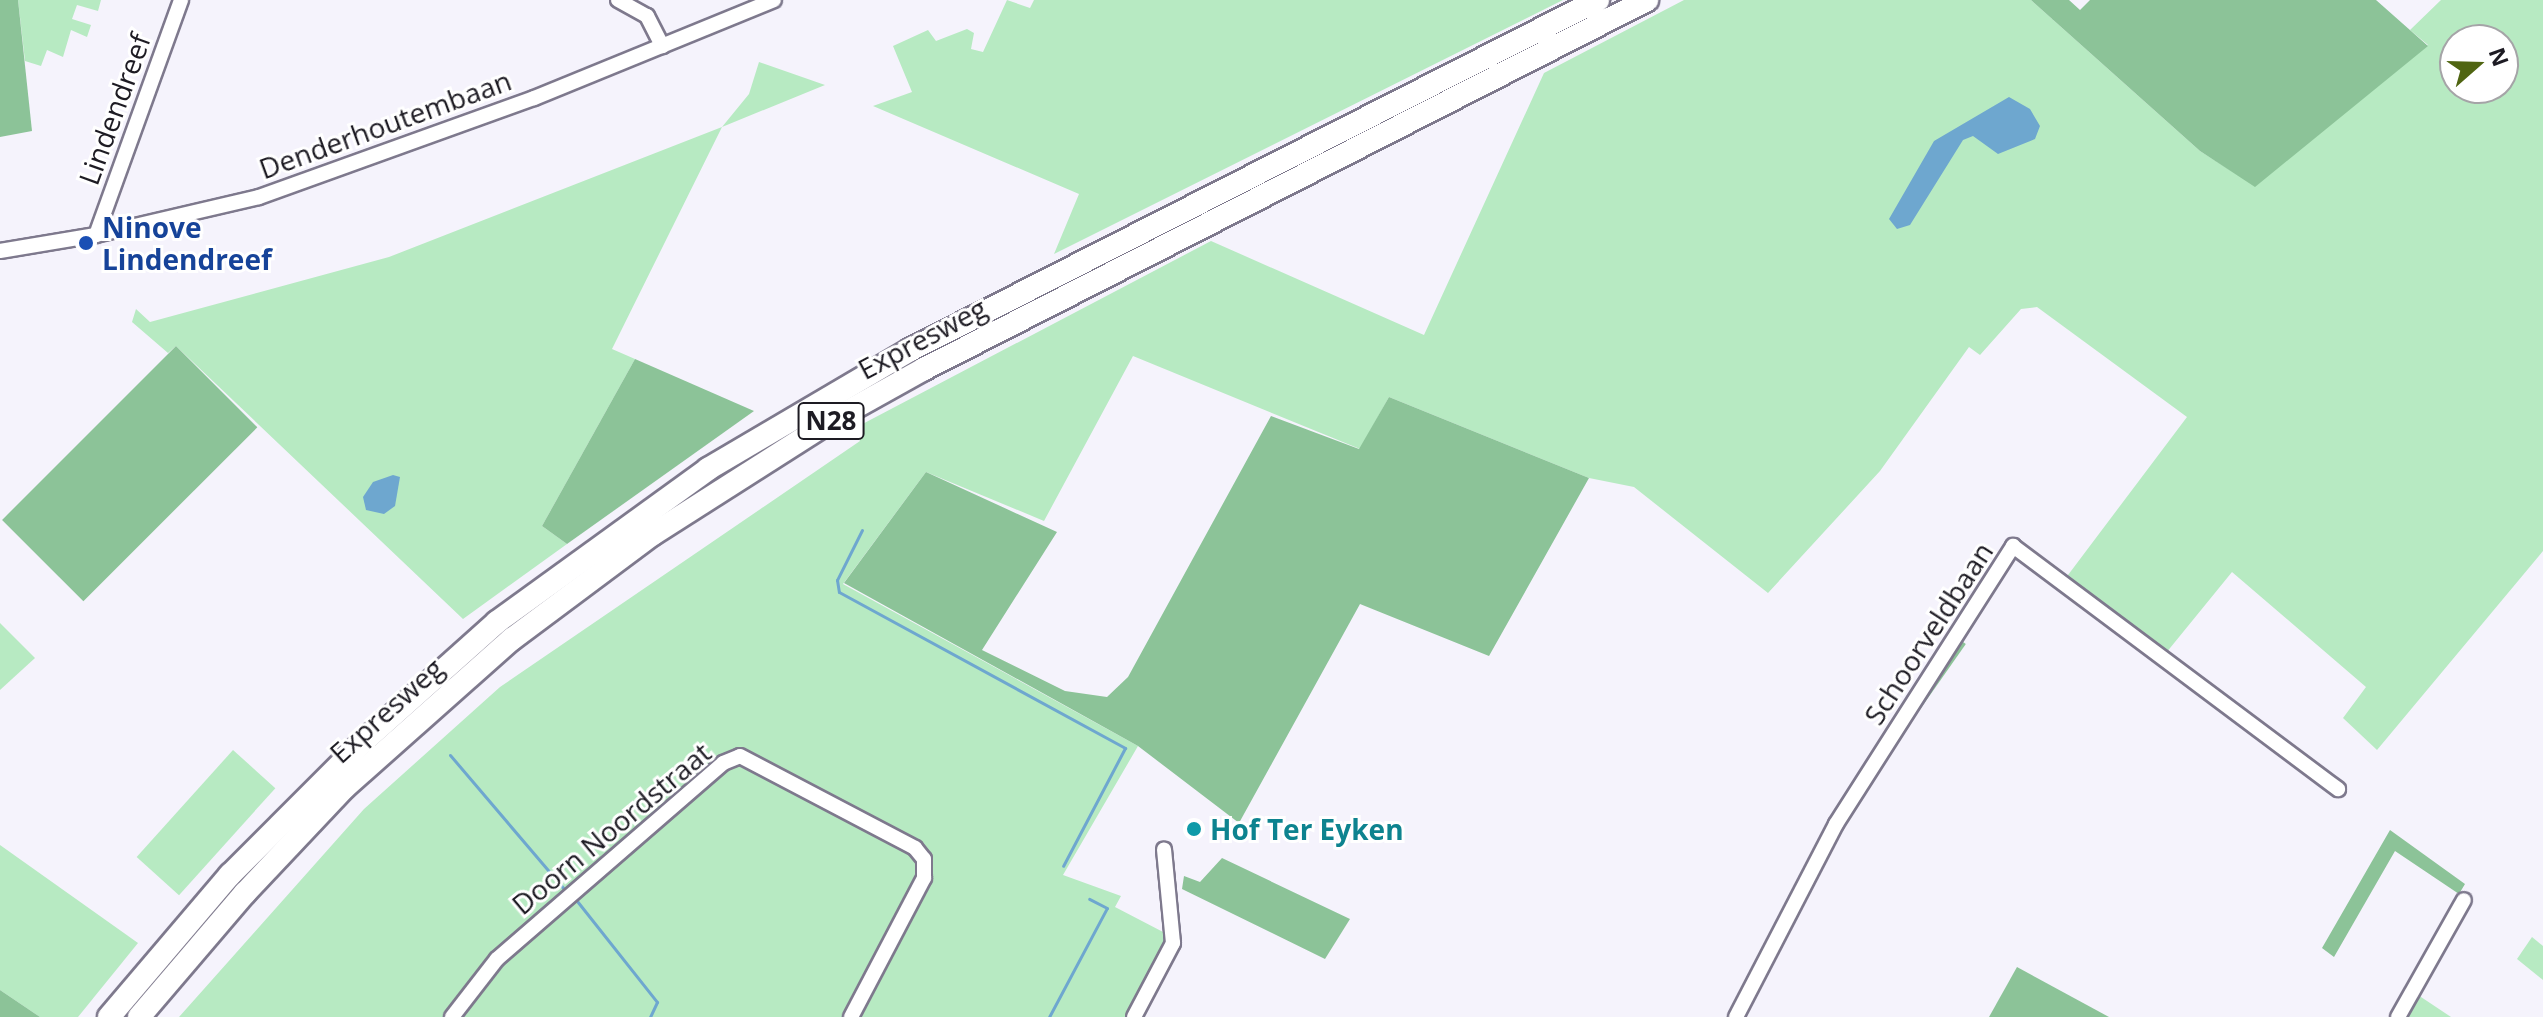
<!DOCTYPE html>
<html>
<head>
<meta charset="utf-8">
<style>
	body { margin:0 }
	#map { position:relative; width:2543px; height:1017px; overflow:hidden; background:#f5f3fc; font-family:"Open Sans",sans-serif }
	div>[style] { position:absolute }
	[style*='--x'] { left:calc(var(--x)*1px); top:calc(var(--y)*1px); width:calc(var(--w)*1px); rotate:calc(var(--a)*1deg) }
	.green>* { inset:0; background:#b7eac2; transform-origin:0 0 }
	.forest>* { inset:0; background:#8cc398; transform-origin:0 0 }
	.water>* { inset:0; background:#6ea7cf }
	.stream>* { height:3px; margin:-1.5px; padding:0 1.5px; transform-origin:1.5px; border-radius:1.5px; background:#6ea7cf }
	.roads { filter:drop-shadow(2px 0 #7e798d) drop-shadow(-2px 0 #7e798d) drop-shadow(0 2px #7e798d) drop-shadow(0 -2px #7e798d) }
	.minor>* { height:14px; margin:-7px; padding:0 7px; transform-origin:7px; border-radius:7px; background:#fff }
	.highway>* { height:22px; margin:-11px; padding:0 11px; transform-origin:11px; border-radius:11px; background:#fff }
	.dots>* { width:22px; height:22px; translate:-50% -50%; box-sizing:border-box; border:4px solid #fff; border-radius:50% }
	span { translate:-50% -50%; white-space:nowrap; text-align:center; line-height:1.15; -webkit-text-stroke:6px #fff; paint-order:stroke }
	.shield-label span { padding:2px 6px; background:#fff; border:2px solid; border-radius:6px; -webkit-text-stroke-width:0 }
	.shield-label { font-size:26px; color:#1d1b23; font-weight:700 }
	.street-label { font-size:28px; color:#1d1b23 }
	.transit-label { font-size:28px; color:#164399; font-weight:700 }
	.left { translate:0 -50%; text-align:left }
	.culture-label { font-size:28px; color:#0d838f; font-weight:700 }
	.north { position:absolute; left:2439px; top:24px; width:80px; height:80px; box-sizing:border-box; background:#fff; border:2px solid #a5a4a7; border-radius:50%; rotate:70deg; font-size:22px; font-weight:700; line-height:32px; text-align:center; color:#1d1b23 }
	.north::after { content:''; display:block; margin:auto; width:28px; height:36px; background:#506512; clip-path:polygon(50% 0,100% 100%,50% 72%,0 100%) }
</style>
</head>
<body>
<div id="map">
	<div class="green">
		<i style="clip-path:polygon(18px 0,101px 0,98px 11px,77px 5px,72px 19px,91px 25px,87px 37px,71px 30px,63px 57px,47px 50px,41px 66px,25px 61px)"></i>
		<i style="clip-path:polygon(1007px 0,1030px 8px,1034px 0,1563px 0,1054px 254px,1079px 194px,873px 106px,912px 92px,893px 46px,928px 30px,936px 41px,967px 29px,974px 33px,971px 49px,983px 52px)"></i>
		<i style="clip-path:polygon(evenodd,1684px 0,2031px 0,2200px 151px,2255px 186px,2428px 45px,2410px 30px,2441px 0,2543px 0,2543px 551px,2377px 750px,2343px 718px,2366px 687px,2232px 572px,2166px 653px,2065px 579px,2187px 417px,2037px 307px,2021px 309px,1980px 355px,1969px 347px,1880px 471px,1768px 593px,1634px 487px,1589px 478px,1389px 397px,1360px 449px,1133px 356px,1044px 521px,926px 472px,843px 584px,1138px 746px,1063px 875px,1121px 896px,1115px 907px,1165px 933px,1166px 944px,1129px 1017px,179px 1017px,364px 809px,500px 687px,860px 441px,853px 429px,1211px 241px,1424px 335px,1544px 73px,1684px 0,2455px 40px,2503px 40px,2503px 88px,2455px 88px,2455px 40px)"></i>
		<i style="clip-path:polygon(759px 62px,825px 85px,722px 127px,612px 349px,635px 359px,542px 526px,567px 544px,463px 619px,176px 346px,168px 353px,132px 322px,136px 309px,150px 322px,389px 257px,722px 127px,749px 94px)"></i>
		<i style="clip-path:polygon(0 623px,35px 658px,0 690px)"></i>
		<i style="left:233px;top:750px;width:57px;height:144px;rotate:42deg"></i>
		<i style="clip-path:polygon(0 845px,138px 943px,78px 1017px,40px 1017px,0 990px)"></i>
		<i style="clip-path:polygon(2532px 937px,2543px 946px,2543px 980px,2517px 959px)"></i>
		<i style="clip-path:polygon(2418px 995px,2451px 1017px,2405px 1017px)"></i>
	</div>
	<div class="forest">
		<i style="clip-path:polygon(0 0,18px 0,32px 131px,0 137px)"></i>
		<i style="clip-path:polygon(2031px 0,2069px 0,2080px 10px,2090px 0,2376px 0,2428px 46px,2255px 187px,2200px 151px)"></i>
		<i style="left:176px;top:346px;width:115px;height:246px;rotate:45deg"></i>
		<i style="clip-path:polygon(635px 359px,754px 411px,567px 544px,542px 526px)"></i>
		<i style="clip-path:polygon(1389px 397px,1589px 478px,1489px 656px,1360px 604px,1239px 823px,1138px 746px,844px 583px,926px 472px,1057px 532px,982px 650px,1065px 691px,1107px 697px,1128px 677px,1271px 416px,1359px 449px)"></i>
		<i style="left:1956px;top:637px;width:12px;height:198px;rotate:35deg"></i>
		<i style="clip-path:polygon(2390px 830px,2465px 884px,2459px 894px,2395px 851px,2334px 957px,2322px 948px)"></i>
		<i style="clip-path:polygon(1222px 858px,1350px 919px,1325px 959px,1182px 889px,1184px 876px,1200px 882px)"></i>
		<i style="clip-path:polygon(2017px 967px,2109px 1017px,1989px 1017px)"></i>
		<i style="clip-path:polygon(0 990px,40px 1017px,0 1017px)"></i>
	</div>
	<div class="water">
		<i style="clip-path:polygon(2009px 97px,2030px 109px,2040px 126px,2035px 139px,1998px 154px,1973px 136px,1963px 140px,1910px 225px,1897px 229px,1889px 219px,1934px 141px)"></i>
		<i style="clip-path:polygon(393px 475px,400px 477px,395px 506px,384px 514px,366px 510px,363px 497px,373px 482px)"></i>
	</div>
	<div class="stream">
		<i style="--x:862;--y:530;--w:56;--a:116.6"></i>
		<i style="--x:837;--y:580;--w:12;--a:81"></i>
		<i style="--x:839;--y:592;--w:326;--a:28.6"></i>
		<i style="--x:1125;--y:748;--w:133;--a:117.7"></i>
		<i style="--x:450;--y:755;--w:176;--a:49.6"></i>
		<i style="--x:577;--y:901;--w:129;--a:51.6"></i>
		<i style="--x:657;--y:1002;--w:17;--a:115"></i>
		<i style="--x:1049;--y:1017;--w:123;--a:-62"></i>
		<i style="--x:1107;--y:908;--w:20;--a:-153"></i>
	</div>
	<div class="roads">
		<div class="minor">
			<i style="--x:618;--y:0;--w:33;--a:29"></i>
			<i style="--x:647;--y:16;--w:34;--a:63"></i>
			<i style="--x:96;--y:235;--w:250;--a:-70.1"></i>
			<i style="--x:0;--y:251;--w:97;--a:-9.5"></i>
			<i style="--x:96;--y:235;--w:167;--a:-13.1"></i>
			<i style="--x:259;--y:197;--w:292;--a:-19.8"></i>
			<i style="--x:534;--y:98;--w:259;--a:-22.2"></i>
			<i style="--x:452;--y:1017;--w:73;--a:-52.2"></i>
			<i style="--x:497;--y:959;--w:299;--a:-40.9"></i>
			<i style="--x:723;--y:763;--w:18;--a:-22"></i>
			<i style="--x:740;--y:756;--w:198;--a:27.7"></i>
			<i style="--x:915;--y:848;--w:14;--a:51"></i>
			<i style="--x:924;--y:859;--w:19;--a:90"></i>
			<i style="--x:924;--y:878;--w:157;--a:117.7"></i>
			<i style="--x:1134;--y:1017;--w:84;--a:-62.2"></i>
			<i style="--x:1173;--y:943;--w:94;--a:-95.5"></i>
			<i style="--x:1736;--y:1017;--w:217;--a:-62.6"></i>
			<i style="--x:1836;--y:824;--w:330;--a:-57.5"></i>
			<i style="--x:2013;--y:546;--w:406;--a:36.8"></i>
			<i style="--x:2398;--y:1017;--w:134;--a:-60.6"></i>
		</div>
		<div class="highway">
			<i style="--x:109;--y:1017;--w:187;--a:-49.6"></i>
			<i style="--x:230;--y:875;--w:190;--a:-45"></i>
			<i style="--x:364;--y:741;--w:178;--a:-41.8"></i>
			<i style="--x:497;--y:622;--w:261;--a:-35.9"></i>
			<i style="--x:708;--y:469;--w:234;--a:-30.5"></i>
			<i style="--x:910;--y:350;--w:772;--a:-26.96"></i>
			<i style="--x:139;--y:1017;--w:163;--a:-49.5"></i>
			<i style="--x:245;--y:893;--w:144;--a:-46.7"></i>
			<i style="--x:344;--y:788;--w:225;--a:-41.6"></i>
			<i style="--x:512;--y:639;--w:176;--a:-36.7"></i>
			<i style="--x:653;--y:534;--w:206;--a:-32.5"></i>
			<i style="--x:827;--y:423;--w:111;--a:-29.1"></i>
			<i style="--x:924;--y:369;--w:812;--a:-27.04"></i>
		</div>
	</div>
	<div class="dots">
		<i style="left:86px;top:243px;background:#1a4fb4"></i>
		<i style="left:1194px;top:829px;background:#0f9aa8"></i>
	</div>
	<div class="shield-label">
		<span style="left:831px;top:421px">N28</span>
	</div>
	<div class="street-label">
		<span style="left:114px;top:109px;rotate:-70deg">Lindendreef</span>
		<span style="left:385px;top:124px;rotate:-20deg">Denderhoutembaan</span>
		<span style="left:922px;top:338px;rotate:-28deg">Expresweg</span>
		<span style="left:1928px;top:633px;rotate:-57deg">Schoorveldbaan</span>
		<span style="left:386px;top:710px;rotate:-42deg">Expresweg</span>
		<span style="left:611px;top:828px;rotate:-40deg">Doorn Noordstraat</span>
	</div>
	<div class="transit-label">
		<span class="left" style="left:102px;top:243px">Ninove<br>Lindendreef</span>
	</div>
	<div class="culture-label">
		<span class="left" style="left:1210px;top:829px">Hof Ter Eyken</span>
	</div>
	<div class="north">N</div>
</div>
</body>
</html>
